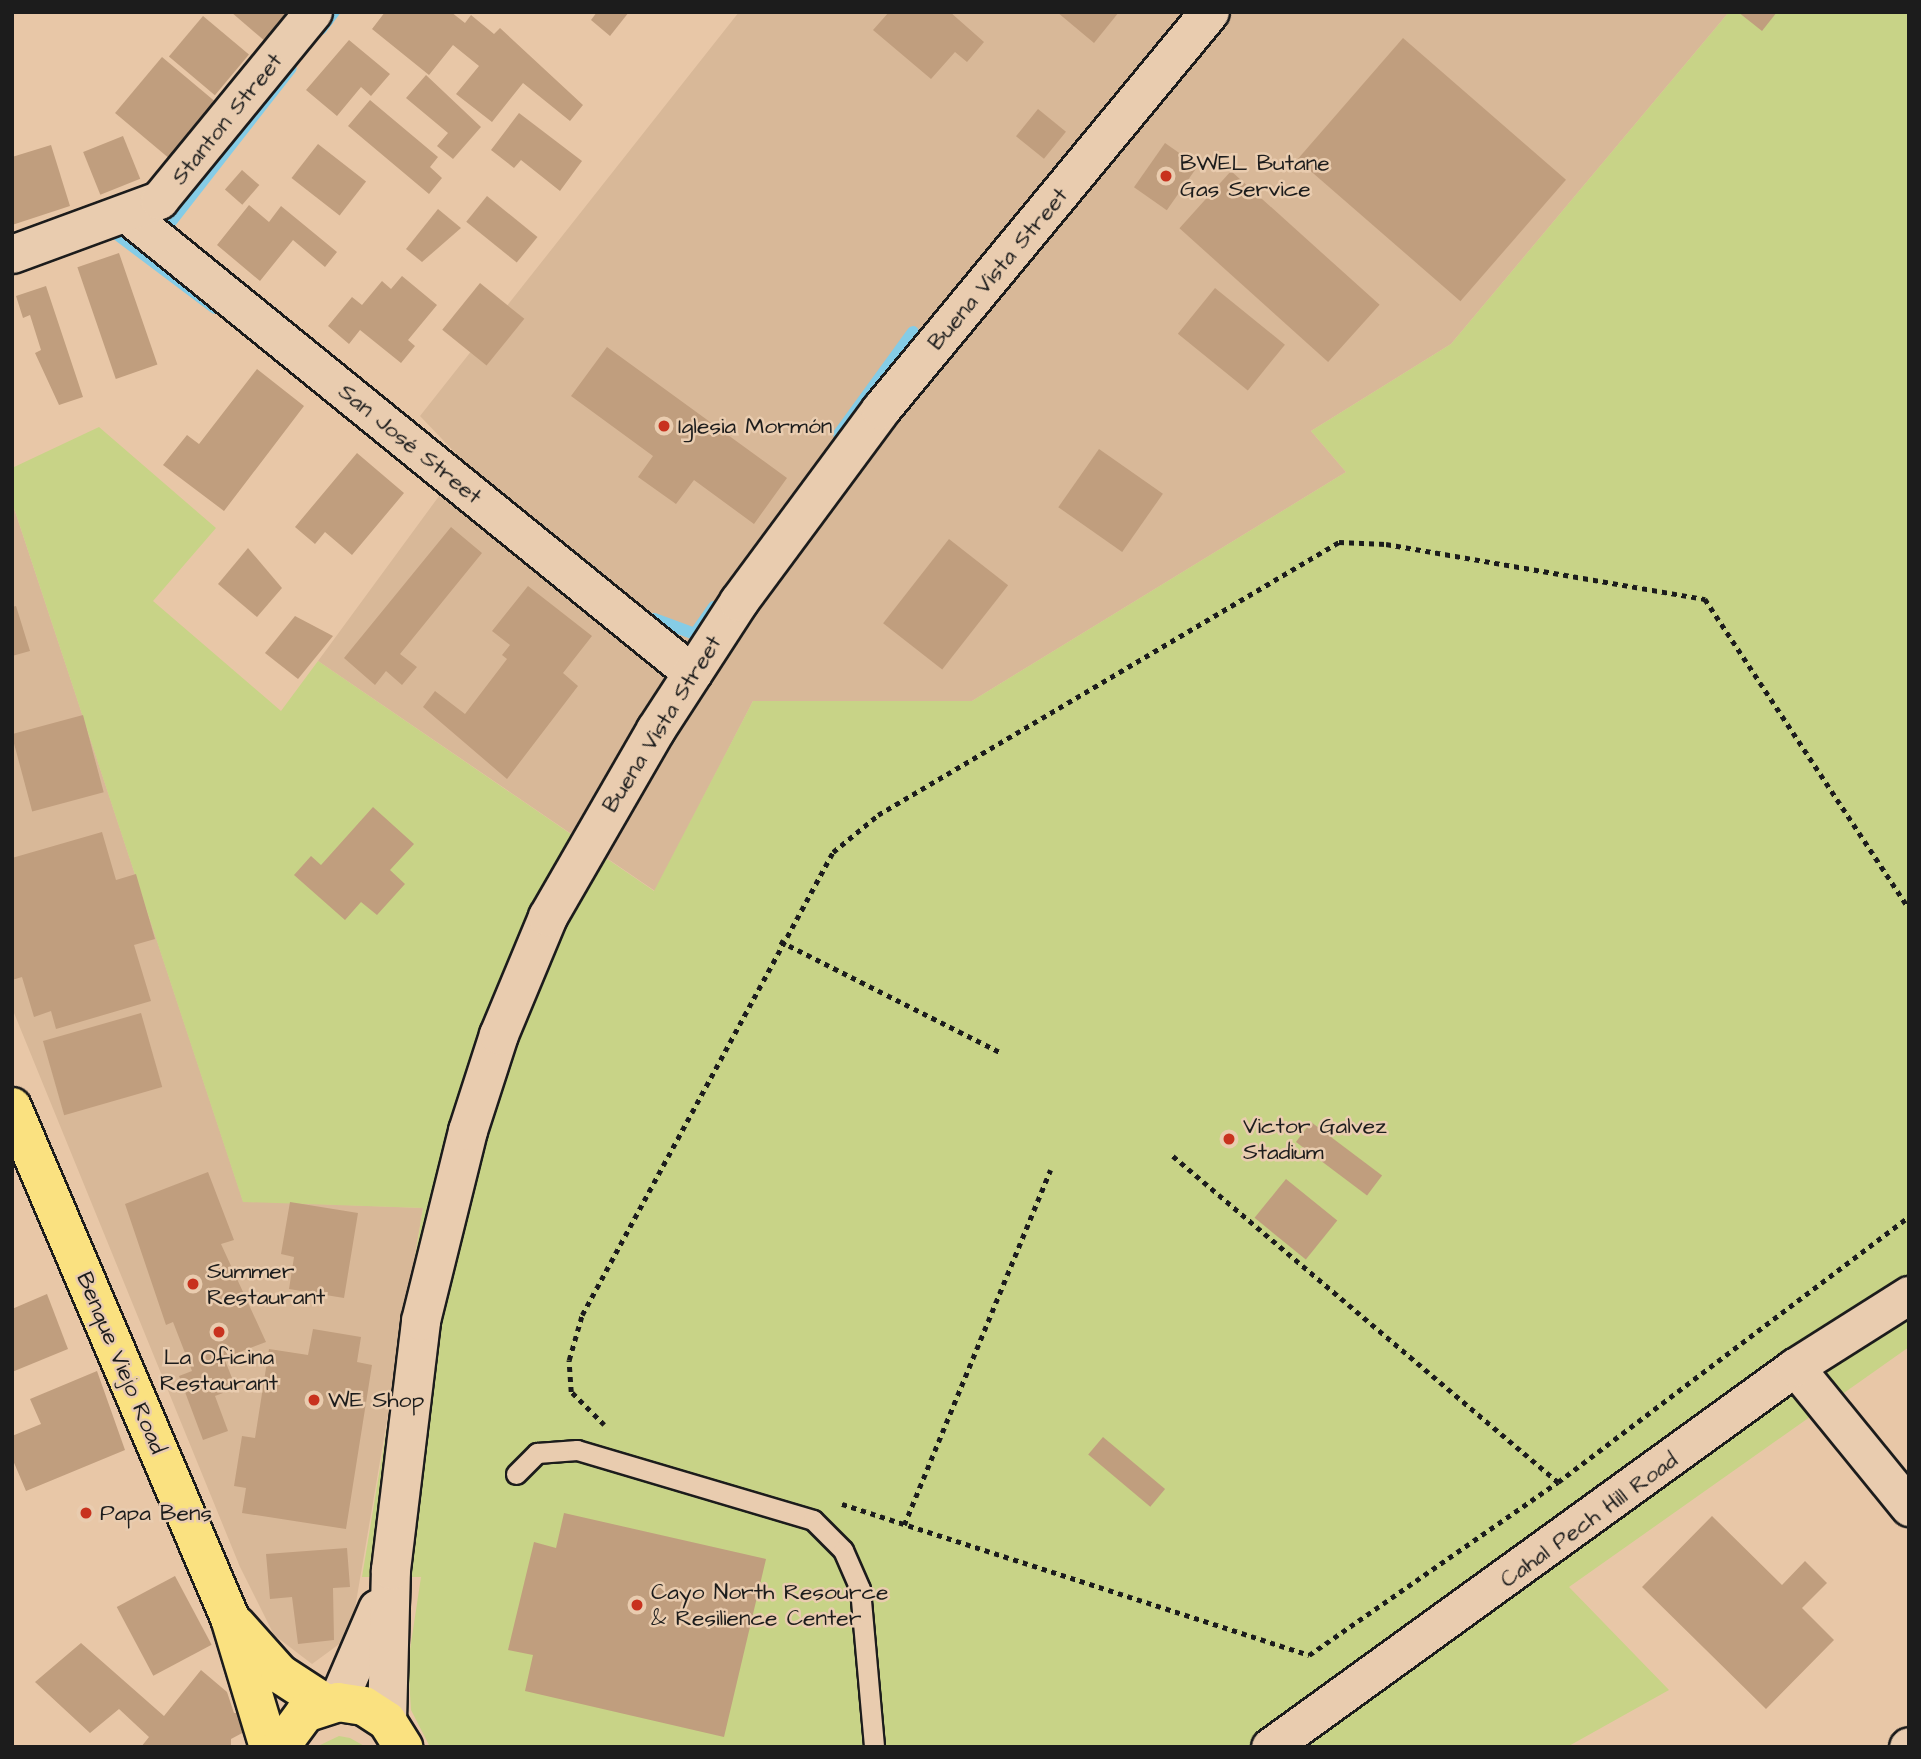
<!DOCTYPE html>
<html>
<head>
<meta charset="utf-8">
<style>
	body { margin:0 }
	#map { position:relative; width:1921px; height:1759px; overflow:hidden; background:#e8c7a7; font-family:"Architects Daughter",sans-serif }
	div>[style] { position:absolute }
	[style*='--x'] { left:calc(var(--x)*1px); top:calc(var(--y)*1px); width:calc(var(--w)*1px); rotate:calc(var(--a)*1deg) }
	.built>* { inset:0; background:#d8b898 }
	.green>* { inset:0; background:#c8d387 }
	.stream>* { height:12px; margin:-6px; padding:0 6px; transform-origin:6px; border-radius:6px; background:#85cce6 }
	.building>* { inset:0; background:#c09e7e; transform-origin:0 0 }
	.path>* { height:4.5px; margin-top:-2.25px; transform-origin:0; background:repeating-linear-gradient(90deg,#1c1c1c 0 5px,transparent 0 10px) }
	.roads { filter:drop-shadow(2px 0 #1c1c1c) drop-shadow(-2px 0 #1c1c1c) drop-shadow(0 2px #1c1c1c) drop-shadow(0 -2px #1c1c1c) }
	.lane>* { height:19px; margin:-9.5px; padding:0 9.5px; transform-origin:9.5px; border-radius:9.5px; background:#e9ccaf }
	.street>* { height:37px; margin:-18.5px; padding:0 18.5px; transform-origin:18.5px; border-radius:18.5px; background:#e9ccaf }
	.secondary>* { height:38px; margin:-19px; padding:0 19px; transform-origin:19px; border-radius:19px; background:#e9ccaf }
	.highway>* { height:38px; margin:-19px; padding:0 19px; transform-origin:19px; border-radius:19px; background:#fae180 }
	.dots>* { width:19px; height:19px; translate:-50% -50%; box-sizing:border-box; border:4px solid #e9ccaf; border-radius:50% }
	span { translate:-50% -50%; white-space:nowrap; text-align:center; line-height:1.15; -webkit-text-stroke:5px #e9ccaf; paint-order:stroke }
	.street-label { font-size:23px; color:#1c1c1c }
	.poi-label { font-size:23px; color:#1c1c1c }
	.left { translate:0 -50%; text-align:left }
	.frame { position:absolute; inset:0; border:14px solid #1c1c1c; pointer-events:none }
</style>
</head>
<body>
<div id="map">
	<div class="built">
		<i style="clip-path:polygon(739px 12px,1729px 12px,1451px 344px,1311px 431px,1346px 472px,972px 701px,753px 701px,655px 891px,318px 661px,464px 462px,420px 416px)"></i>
		<i style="clip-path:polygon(12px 502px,243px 1201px,423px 1208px,353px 1620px,342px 1642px,312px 1664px,274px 1635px,240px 1567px,12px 1008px)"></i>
	</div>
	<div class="green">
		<i style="clip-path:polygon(1729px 12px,1909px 12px,1909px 1347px,1569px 1587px,1669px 1690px,1567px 1747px,430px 1747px,411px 1710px,408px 1663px,421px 1577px,362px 1577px,423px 1208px,243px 1202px,12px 502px,12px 468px,99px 427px,216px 528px,153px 601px,281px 711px,318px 661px,654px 891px,753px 701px,972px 701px,1346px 472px,1311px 431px,1451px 344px)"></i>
		<i style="clip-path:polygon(339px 1736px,350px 1738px,366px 1747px,316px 1747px)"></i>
	</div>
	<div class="stream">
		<i style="--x:321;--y:29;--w:21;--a:-53"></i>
		<i style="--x:172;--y:234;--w:9;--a:-144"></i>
		<i style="--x:165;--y:229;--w:204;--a:-52"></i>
		<i style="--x:118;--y:235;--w:121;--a:37"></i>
		<i style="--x:839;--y:434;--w:126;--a:-54"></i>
		<i style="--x:654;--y:619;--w:44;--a:20.1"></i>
		<i style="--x:695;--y:634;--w:33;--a:-55"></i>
	</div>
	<div class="building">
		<i style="clip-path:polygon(231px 12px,291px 12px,266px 42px)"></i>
		<i style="clip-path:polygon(385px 12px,451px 12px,465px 23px,471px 15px,494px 34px,500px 28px,583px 105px,570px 121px,523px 83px,492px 122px,456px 94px,479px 66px,453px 45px,429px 75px,372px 29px)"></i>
		<i style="clip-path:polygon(597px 12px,629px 12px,610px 36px,591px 20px)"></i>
		<i style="clip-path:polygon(889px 12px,950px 12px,984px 42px,967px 62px,955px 52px,931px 79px,873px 30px)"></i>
		<i style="clip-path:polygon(1057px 12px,1119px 12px,1094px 43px)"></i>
		<i style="clip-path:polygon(1738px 12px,1777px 12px,1762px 31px)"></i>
		<i style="left:203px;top:16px;width:60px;height:53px;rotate:40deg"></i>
		<i style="left:1403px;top:38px;width:216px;height:161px;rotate:41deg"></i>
		<i style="clip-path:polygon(349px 40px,390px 74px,371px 96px,361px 87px,337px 116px,306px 90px)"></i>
		<i style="left:162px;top:57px;width:79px;height:73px;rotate:40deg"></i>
		<i style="clip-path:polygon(426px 75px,481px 127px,453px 159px,437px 146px,448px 133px,406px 98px)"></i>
		<i style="clip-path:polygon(370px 100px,438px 157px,430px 167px,442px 178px,429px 194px,348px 126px)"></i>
		<i style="left:1038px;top:109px;width:36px;height:35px;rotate:39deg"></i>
		<i style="clip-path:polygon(519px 113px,582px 161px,560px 191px,521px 160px,514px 168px,491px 150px)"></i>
		<i style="left:123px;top:136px;width:46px;height:43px;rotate:68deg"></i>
		<i style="left:1165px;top:143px;width:40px;height:54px;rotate:35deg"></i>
		<i style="left:318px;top:144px;width:61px;height:43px;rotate:38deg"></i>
		<i style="clip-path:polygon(51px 145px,70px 206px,12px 225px,12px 157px)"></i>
		<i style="left:242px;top:170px;width:23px;height:26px;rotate:41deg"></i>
		<i style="left:1231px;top:171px;width:200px;height:77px;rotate:42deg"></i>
		<i style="left:487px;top:196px;width:65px;height:33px;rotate:39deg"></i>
		<i style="clip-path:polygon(249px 205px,269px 222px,281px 206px,337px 252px,325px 267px,293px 240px,260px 281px,217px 245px)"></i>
		<i style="clip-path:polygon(438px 209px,461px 228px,422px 262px,406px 249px)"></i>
		<i style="left:119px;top:253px;width:118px;height:44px;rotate:71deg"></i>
		<i style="clip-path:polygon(402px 276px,437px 305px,408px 340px,415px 346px,401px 363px,360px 330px,349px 344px,328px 326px,352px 297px,362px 305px,382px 281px,391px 289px)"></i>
		<i style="left:480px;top:283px;width:57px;height:60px;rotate:39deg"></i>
		<i style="clip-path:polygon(46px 286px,83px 397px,59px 405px,35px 353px,41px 350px,30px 315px,23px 318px,16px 296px)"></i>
		<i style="left:1215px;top:288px;width:90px;height:59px;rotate:39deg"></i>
		<i style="clip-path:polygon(607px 347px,787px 478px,754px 524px,694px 480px,676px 504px,638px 477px,653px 456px,571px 396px)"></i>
		<i style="clip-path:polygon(257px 369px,304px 406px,224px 511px,163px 465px,187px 435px,199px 444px)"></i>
		<i style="left:1099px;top:449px;width:78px;height:71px;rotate:35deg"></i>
		<i style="clip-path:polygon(357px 453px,404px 493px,352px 555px,325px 532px,315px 544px,295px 527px)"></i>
		<i style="clip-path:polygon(451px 527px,482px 553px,400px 654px,417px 667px,402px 685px,386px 671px,375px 685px,344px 658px)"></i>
		<i style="left:949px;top:539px;width:75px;height:107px;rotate:38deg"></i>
		<i style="clip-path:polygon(248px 548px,282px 588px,257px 617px,218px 584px)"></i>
		<i style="clip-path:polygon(528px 586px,592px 636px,563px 673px,578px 686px,507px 779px,423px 707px,435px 691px,465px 714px,507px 659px,502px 655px,510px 645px,492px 631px)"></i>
		<i style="clip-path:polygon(16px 606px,30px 651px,12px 656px,12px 607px)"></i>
		<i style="clip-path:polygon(295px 616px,333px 636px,298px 679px,265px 653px)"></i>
		<i style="left:83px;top:715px;width:80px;height:74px;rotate:75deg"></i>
		<i style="clip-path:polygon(373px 807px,414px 844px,390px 870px,405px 884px,377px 915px,361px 902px,345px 920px,294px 875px,311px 856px,321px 865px)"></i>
		<i style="clip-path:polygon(102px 832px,116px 880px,136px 874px,155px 939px,134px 945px,151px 1001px,56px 1029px,51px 1011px,34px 1017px,22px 977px,12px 980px,12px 858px)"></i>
		<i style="left:141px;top:1013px;width:77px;height:102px;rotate:74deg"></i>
		<i style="left:1311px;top:1122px;width:89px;height:25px;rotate:37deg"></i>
		<i style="clip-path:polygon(208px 1172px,234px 1240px,221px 1244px,266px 1342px,224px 1358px,236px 1388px,215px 1396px,228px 1431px,203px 1440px,179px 1376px,192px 1371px,173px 1322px,166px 1325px,125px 1204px)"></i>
		<i style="left:1286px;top:1179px;width:66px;height:50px;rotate:39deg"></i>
		<i style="clip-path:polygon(290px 1202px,358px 1213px,344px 1298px,289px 1289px,294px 1257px,281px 1254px)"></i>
		<i style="clip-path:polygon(47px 1294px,68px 1349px,12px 1372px,12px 1309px)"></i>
		<i style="clip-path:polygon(313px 1329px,361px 1337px,357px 1362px,372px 1365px,346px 1529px,242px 1513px,246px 1488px,234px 1486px,242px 1436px,255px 1438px,269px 1349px,308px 1355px)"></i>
		<i style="clip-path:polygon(97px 1371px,125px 1450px,26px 1491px,12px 1458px,12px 1436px,41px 1424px,30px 1399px)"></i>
		<i style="left:1103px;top:1437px;width:81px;height:23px;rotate:40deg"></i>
		<i style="clip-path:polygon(564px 1513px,766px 1559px,724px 1737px,525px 1691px,533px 1655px,508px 1650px,534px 1542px,556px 1548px)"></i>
		<i style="clip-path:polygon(1712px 1516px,1782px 1585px,1805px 1561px,1827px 1583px,1802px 1608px,1834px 1640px,1766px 1709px,1642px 1587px)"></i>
		<i style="clip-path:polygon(347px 1548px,350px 1587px,333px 1588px,334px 1640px,298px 1644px,292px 1597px,270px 1599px,266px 1554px)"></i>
		<i style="left:175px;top:1576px;width:78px;height:66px;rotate:62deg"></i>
		<i style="clip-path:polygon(81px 1643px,164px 1716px,201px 1670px,227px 1692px,234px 1713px,245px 1713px,246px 1731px,231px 1739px,231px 1747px,141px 1747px,149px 1737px,119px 1709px,90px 1733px,35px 1682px)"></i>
	</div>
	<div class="path">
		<i style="--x:780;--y:941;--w:249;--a:26.8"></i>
		<i style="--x:1173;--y:1156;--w:504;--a:40.26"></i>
		<i style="--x:604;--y:1425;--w:47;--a:-135"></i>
		<i style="--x:571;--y:1392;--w:32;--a:-94"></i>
		<i style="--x:569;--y:1360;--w:47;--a:-73.9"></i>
		<i style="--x:582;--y:1315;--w:527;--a:-61.54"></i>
		<i style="--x:833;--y:852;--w:58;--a:-39.4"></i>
		<i style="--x:878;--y:815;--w:536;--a:-30.63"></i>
		<i style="--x:1339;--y:542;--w:47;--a:2.4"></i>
		<i style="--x:1386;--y:544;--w:324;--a:9.8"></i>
		<i style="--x:1705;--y:599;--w:370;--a:56.6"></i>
		<i style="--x:842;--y:1504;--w:491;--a:17.9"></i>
		<i style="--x:1309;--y:1655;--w:303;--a:-34.8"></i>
		<i style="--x:1558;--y:1482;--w:440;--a:-37.1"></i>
		<i style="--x:904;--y:1525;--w:384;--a:-67.6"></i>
	</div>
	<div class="roads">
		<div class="lane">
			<i style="--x:516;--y:1474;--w:30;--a:-45"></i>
			<i style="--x:537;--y:1453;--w:40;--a:-4.3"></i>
			<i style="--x:577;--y:1450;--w:246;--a:16.5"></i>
			<i style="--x:813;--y:1520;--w:42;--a:45"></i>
			<i style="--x:843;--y:1550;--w:43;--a:66.4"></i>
			<i style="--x:860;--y:1589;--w:159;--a:84.9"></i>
		</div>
		<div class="street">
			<i style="--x:128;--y:215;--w:727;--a:39.08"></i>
			<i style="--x:12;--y:254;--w:157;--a:-20.2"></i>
			<i style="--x:159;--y:200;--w:243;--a:-50.7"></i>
			<i style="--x:1795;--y:1367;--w:181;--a:50.8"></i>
			<i style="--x:1270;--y:1747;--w:648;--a:-35.9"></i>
			<i style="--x:1795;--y:1367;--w:135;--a:-32.3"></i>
			<i style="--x:1908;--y:1747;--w:1;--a:-45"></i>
		</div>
		<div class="secondary">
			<i style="--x:338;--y:1702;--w:101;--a:-66.7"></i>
			<i style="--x:387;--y:1721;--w:151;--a:-88.5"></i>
			<i style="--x:391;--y:1570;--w:251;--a:-83.1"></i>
			<i style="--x:421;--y:1321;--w:196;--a:-76.1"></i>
			<i style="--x:468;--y:1131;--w:101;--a:-72.1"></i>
			<i style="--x:499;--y:1035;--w:128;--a:-67.4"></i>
			<i style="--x:548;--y:917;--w:216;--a:-60"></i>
			<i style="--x:656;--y:730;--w:153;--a:-57"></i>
			<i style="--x:739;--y:602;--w:239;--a:-53.5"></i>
			<i style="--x:881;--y:410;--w:516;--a:-50.42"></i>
		</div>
		<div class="highway">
			<i style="--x:12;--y:1107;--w:556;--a:66.9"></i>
			<i style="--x:230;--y:1618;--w:135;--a:73.2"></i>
			<i style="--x:236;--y:1625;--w:66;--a:48.1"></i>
			<i style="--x:280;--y:1674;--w:55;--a:33.1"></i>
			<i style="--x:280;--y:1747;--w:42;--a:-53.7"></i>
			<i style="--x:305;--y:1713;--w:35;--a:-18"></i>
			<i style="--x:338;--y:1702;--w:26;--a:9"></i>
			<i style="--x:364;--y:1706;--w:27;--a:33"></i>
			<i style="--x:387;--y:1721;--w:31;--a:58"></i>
		</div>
	</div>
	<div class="dots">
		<i style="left:1166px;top:176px;background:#c8321e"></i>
		<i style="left:664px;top:426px;background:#c8321e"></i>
		<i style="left:1229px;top:1139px;background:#c8321e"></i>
		<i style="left:193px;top:1284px;background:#c8321e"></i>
		<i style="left:219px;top:1332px;background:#c8321e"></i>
		<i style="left:314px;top:1400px;background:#c8321e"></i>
		<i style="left:86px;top:1513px;background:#c8321e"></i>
		<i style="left:637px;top:1605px;background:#c8321e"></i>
	</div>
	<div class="street-label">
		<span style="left:227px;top:119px;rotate:-51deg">Stanton Street</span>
		<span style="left:998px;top:269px;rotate:-50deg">Buena Vista Street</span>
		<span style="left:410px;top:444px;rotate:39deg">San José Street</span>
		<span style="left:662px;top:724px;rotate:-58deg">Buena Vista Street</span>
		<span style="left:121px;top:1363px;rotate:67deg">Benque Viejo Road</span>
		<span style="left:1589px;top:1520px;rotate:-36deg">Cahal Pech Hill Road</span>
	</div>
	<div class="poi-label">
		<span class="left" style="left:1180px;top:176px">BWEL Butane<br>Gas Service</span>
		<span class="left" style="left:678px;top:426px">Iglesia Mormón</span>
		<span class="left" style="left:1243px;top:1139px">Victor Galvez<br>Stadium</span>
		<span class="left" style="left:207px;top:1284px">Summer<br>Restaurant</span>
		<span style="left:219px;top:1370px">La Oficina<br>Restaurant</span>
		<span class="left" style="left:328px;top:1400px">WE Shop</span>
		<span class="left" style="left:100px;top:1513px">Papa Bens</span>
		<span class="left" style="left:651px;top:1605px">Cayo North Resource<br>&amp; Resilience Center</span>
	</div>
	<div class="frame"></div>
</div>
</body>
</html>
